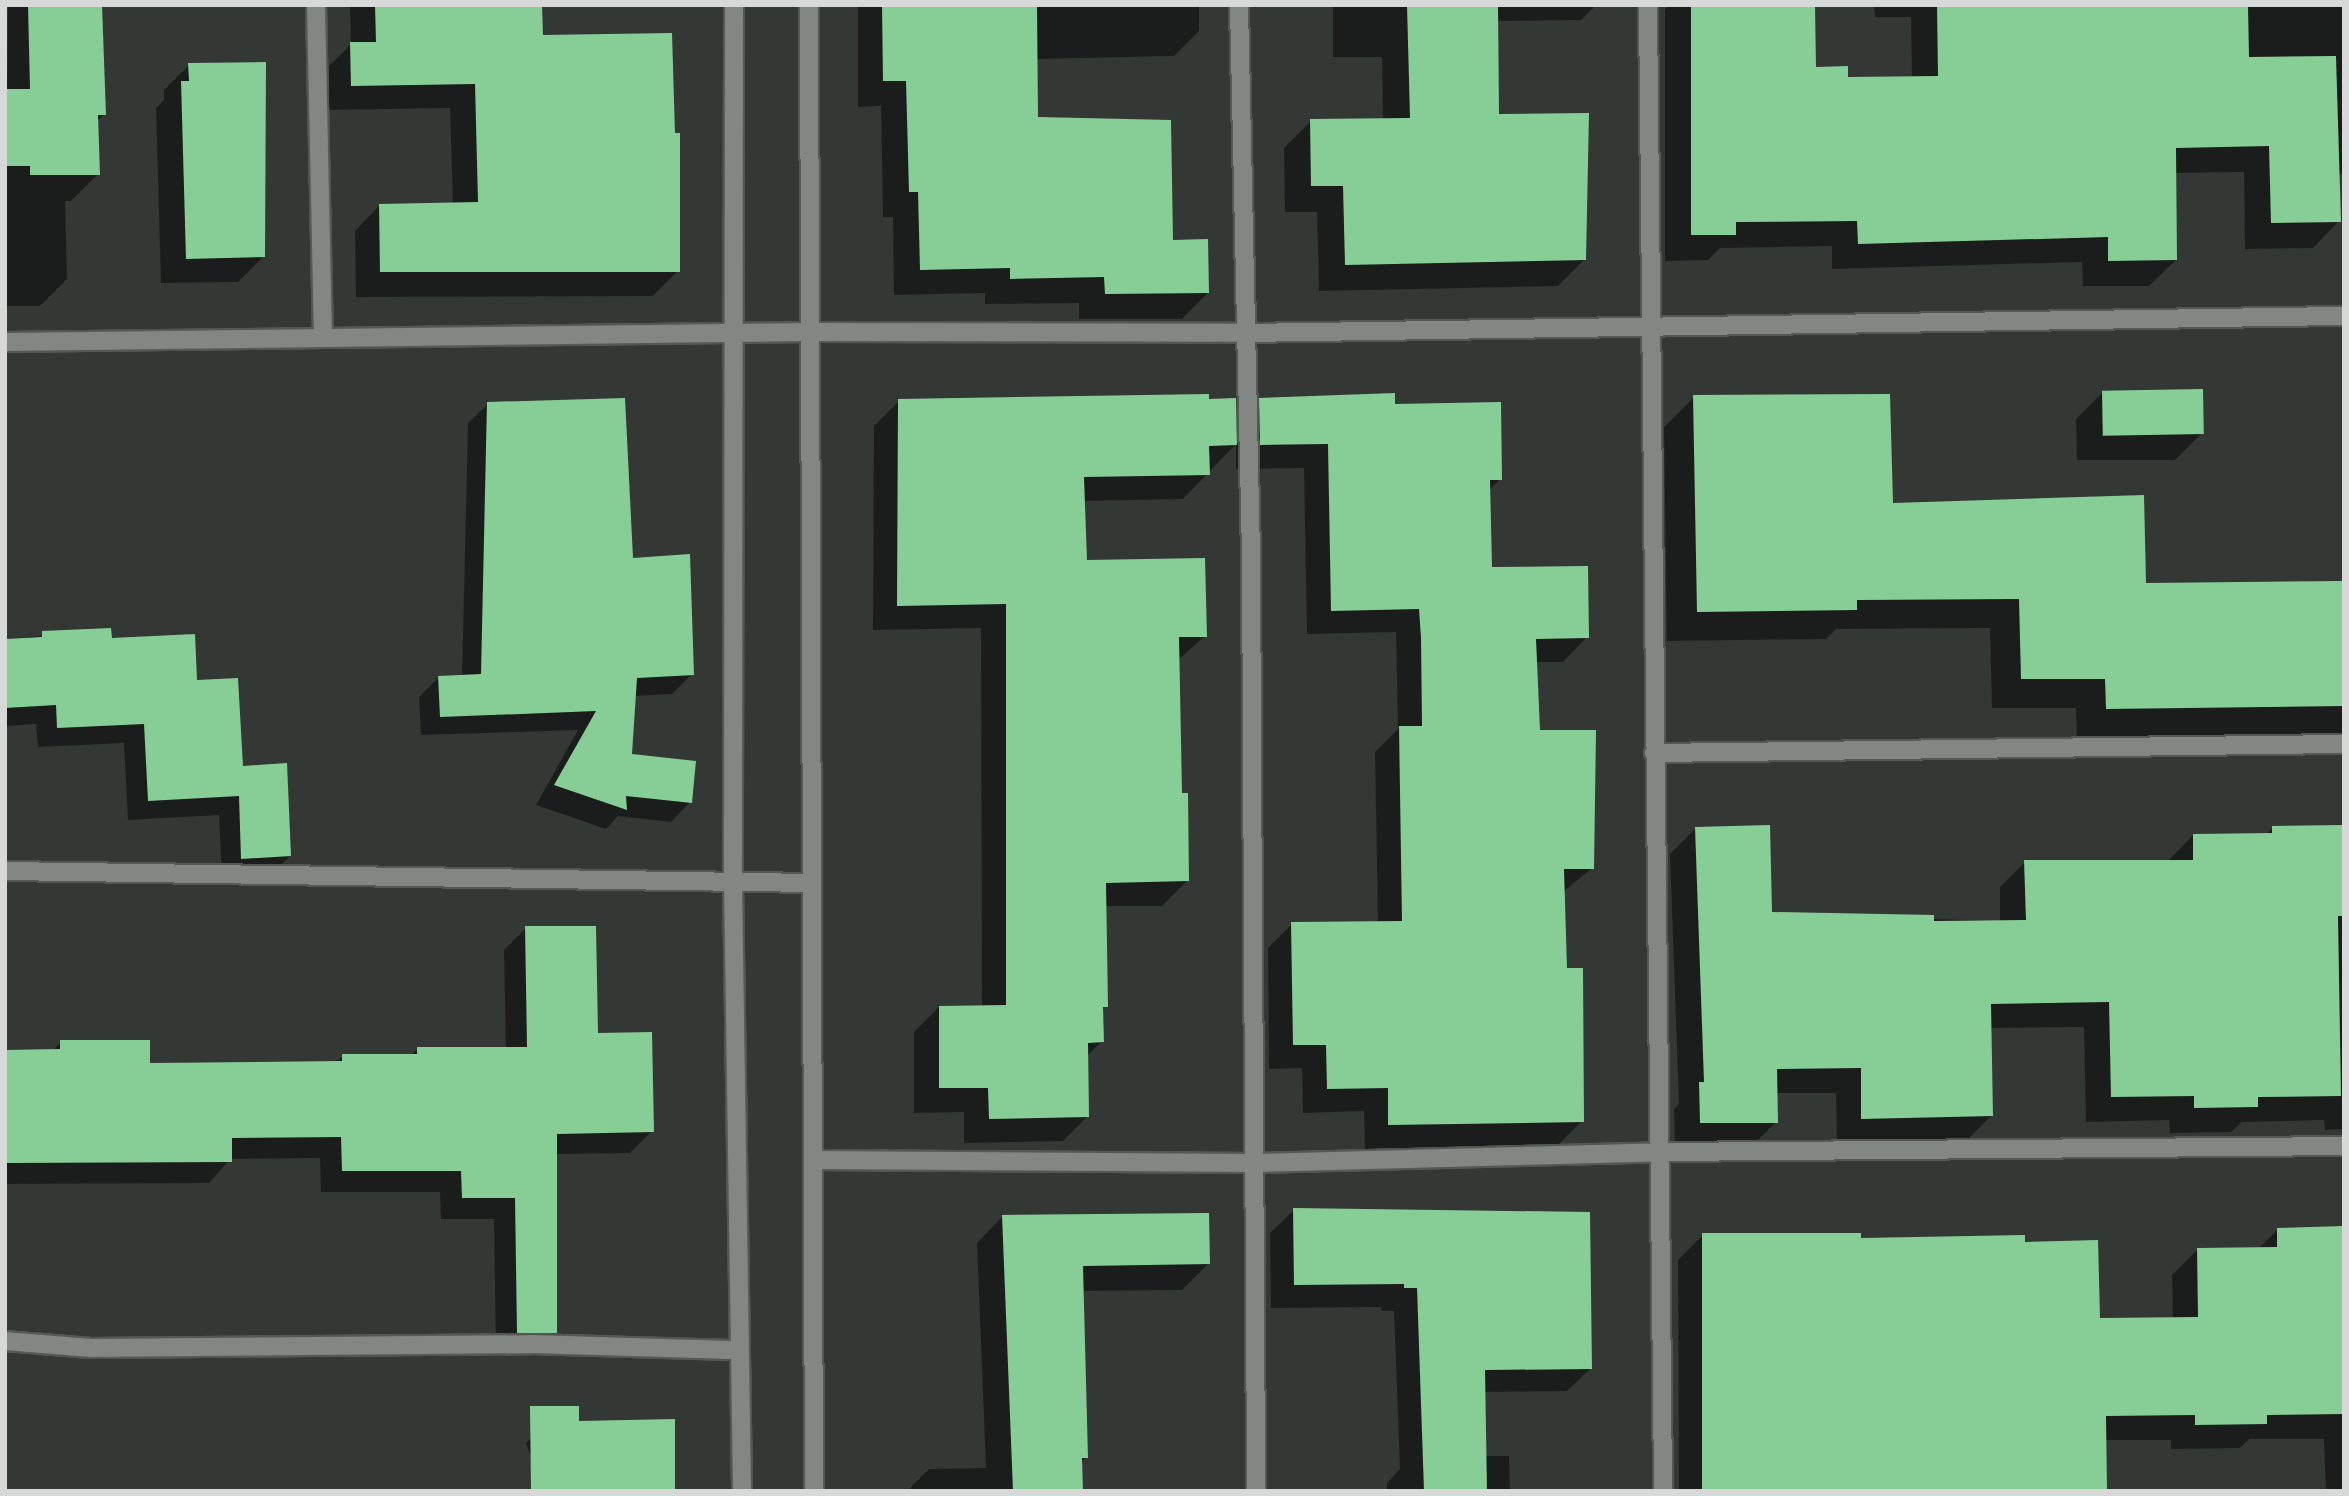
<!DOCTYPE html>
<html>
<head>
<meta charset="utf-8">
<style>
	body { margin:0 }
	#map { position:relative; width:2349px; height:1496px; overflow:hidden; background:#343835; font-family:Mulish,sans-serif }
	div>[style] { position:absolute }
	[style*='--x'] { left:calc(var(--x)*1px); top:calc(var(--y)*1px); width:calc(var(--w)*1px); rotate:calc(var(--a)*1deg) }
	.shadow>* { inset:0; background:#0007 }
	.building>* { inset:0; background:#87ce96; transform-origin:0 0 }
	.roads { filter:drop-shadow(2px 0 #545754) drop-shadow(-2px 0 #545754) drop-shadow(0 2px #545754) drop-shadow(0 -2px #545754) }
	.minor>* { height:18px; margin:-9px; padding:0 9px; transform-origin:9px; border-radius:9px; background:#838784 }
	.tertiary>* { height:18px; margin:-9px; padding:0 9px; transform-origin:9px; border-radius:9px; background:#838784 }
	span { translate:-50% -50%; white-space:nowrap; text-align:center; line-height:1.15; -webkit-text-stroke:7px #1d1f1d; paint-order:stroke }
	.frame { position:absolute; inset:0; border:7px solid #d7d9d8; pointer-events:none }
</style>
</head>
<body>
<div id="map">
	<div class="shadow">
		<i style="clip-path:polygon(8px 5px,101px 5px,104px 114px,97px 121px,98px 174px,71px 201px,65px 201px,67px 279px,40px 306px,5px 306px)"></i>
		<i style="clip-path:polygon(350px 5px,540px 5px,541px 37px,678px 271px,653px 296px,356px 297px,355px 231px,380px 205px,453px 204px,450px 108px,327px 110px,326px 69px,351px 44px)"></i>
		<i style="clip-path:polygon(858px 5px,1199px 5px,1199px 31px,1174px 56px,1036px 59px,1037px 119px,1171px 242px,1208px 293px,1182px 319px,1079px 319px,1079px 303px,985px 304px,985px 293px,894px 295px,893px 217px,883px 217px,881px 106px,858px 107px)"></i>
		<i style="clip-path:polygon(1333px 5px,1596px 5px,1581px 20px,1496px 21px,1497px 115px,1584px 260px,1558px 286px,1319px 291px,1317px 212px,1285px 212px,1284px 148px,1311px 121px,1383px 120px,1382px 57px,1333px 57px)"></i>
		<i style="clip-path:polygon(1669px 5px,1813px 5px,1814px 68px,1847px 78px,1912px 78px,1911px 17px,1875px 17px,1874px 5px,2344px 5px,2344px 174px,2338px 174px,2339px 221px,2313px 248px,2245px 249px,2244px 172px,2174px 173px,2176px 260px,2149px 286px,2083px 286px,2082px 262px,1832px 269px,1832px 246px,1720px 248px,1708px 260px,1665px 261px,1665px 9px)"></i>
		<i style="clip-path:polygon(189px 65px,263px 257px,238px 282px,161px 283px,156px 108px,164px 100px,164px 90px)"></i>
		<i style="clip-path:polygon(2103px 392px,2202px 433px,2175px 460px,2077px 460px,2076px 419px)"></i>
		<i style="clip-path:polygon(1694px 397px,1891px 505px,2144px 585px,2344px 583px,2344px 735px,2077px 738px,2076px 708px,1992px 708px,1990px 628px,1836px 629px,1826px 639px,1667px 641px,1664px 427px)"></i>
		<i style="clip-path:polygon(1260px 399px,1393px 406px,1500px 479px,1489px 491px,1490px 569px,1587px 637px,1563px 662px,1535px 662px,1538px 732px,1592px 868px,1563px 892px,1566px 970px,1582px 1121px,1558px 1145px,1365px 1149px,1364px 1111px,1303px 1113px,1302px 1068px,1269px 1069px,1268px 948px,1292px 924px,1378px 923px,1375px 752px,1398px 729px,1396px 632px,1307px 634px,1304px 468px,1236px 469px,1236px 444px,1183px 499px,1083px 501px,1085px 561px,1205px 636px,1177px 661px,1180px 795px,1187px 881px,1162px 906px,1105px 906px,1106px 1006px,1101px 1011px,1102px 1041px,1086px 1057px,1088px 1116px,1063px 1141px,964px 1143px,964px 1112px,914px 1113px,914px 1032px,939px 1007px,982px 1007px,981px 628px,873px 630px,874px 426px,899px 401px,1207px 401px,1235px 424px)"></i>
		<i style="clip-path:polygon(488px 404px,631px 559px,692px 674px,672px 694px,634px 696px,631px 755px,690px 802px,671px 822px,618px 816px,606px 829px,536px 805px,578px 730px,421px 735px,419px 697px,438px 678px,462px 677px,468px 423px)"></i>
		<i style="clip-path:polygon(110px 630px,110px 640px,195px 682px,290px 856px,270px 876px,222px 878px,219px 815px,128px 820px,124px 743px,38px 747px,36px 724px,5px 726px,5px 639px)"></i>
		<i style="clip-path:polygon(1696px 828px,1770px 914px,2000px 921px,2000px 887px,2025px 862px,2168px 861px,2193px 835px,2265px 835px,2273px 828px,2344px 833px,2344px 1129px,2325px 1130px,2324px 1120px,2242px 1122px,2231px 1132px,2170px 1133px,2169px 1120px,2086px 1122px,2084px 1027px,1990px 1028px,1991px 1116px,1966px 1141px,1837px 1143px,1836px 1093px,1776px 1093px,1776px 1122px,1751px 1147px,1675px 1148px,1674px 1109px,1679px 1104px,1670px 854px)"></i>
		<i style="clip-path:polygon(526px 928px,596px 1034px,652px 1131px,630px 1153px,556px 1154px,556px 1333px,534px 1354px,496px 1354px,494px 1219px,441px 1219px,440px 1192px,321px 1192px,320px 1158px,230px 1159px,209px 1183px,5px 1184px,5px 1051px,52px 1051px,61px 1042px,149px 1065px,335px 1063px,343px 1056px,411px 1056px,418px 1048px,506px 1048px,504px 950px)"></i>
		<i style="clip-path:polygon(1294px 1210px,1591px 1368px,1567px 1391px,1484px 1392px,1484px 1456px,1509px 1456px,1510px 1490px,1621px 1491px,1387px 1491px,1387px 1483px,1400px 1469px,1394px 1311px,1382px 1311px,1381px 1307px,1271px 1308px,1270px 1233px)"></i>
		<i style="clip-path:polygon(1003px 1216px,1208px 1264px,1182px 1290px,1082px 1291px,1086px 1458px,1080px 1463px,1081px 1491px,907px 1491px,929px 1469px,986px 1468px,977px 1243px)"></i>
		<i style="clip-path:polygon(2278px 1229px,2344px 1229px,2344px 1491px,2326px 1491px,2324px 1439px,2249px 1439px,2240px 1448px,2171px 1449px,2171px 1440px,2104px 1440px,2105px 1491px,1679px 1491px,1678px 1260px,1703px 1235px,2023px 1244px,2098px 1320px,2173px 1319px,2172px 1275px,2197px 1250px,2258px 1249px)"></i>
		<i style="clip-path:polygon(546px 1423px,543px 1491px,526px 1443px)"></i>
	</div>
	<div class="building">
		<i style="clip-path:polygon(28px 5px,102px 5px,106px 115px,98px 115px,100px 175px,30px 175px,30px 166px,5px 166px,5px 89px,30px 89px)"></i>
		<i style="clip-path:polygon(375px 5px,542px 5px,543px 35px,672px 33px,675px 133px,680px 133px,680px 272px,380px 272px,379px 204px,478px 202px,475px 84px,351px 86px,350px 42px,376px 42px)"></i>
		<i style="clip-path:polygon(882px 5px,1037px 5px,1038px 117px,1171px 120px,1173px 240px,1208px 239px,1209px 293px,1105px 294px,1104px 277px,1010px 279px,1010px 268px,920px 270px,918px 192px,909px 192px,906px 81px,883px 81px)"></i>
		<i style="clip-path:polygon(1407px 5px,1498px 5px,1499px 114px,1589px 113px,1586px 260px,1345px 265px,1343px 186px,1311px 186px,1310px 119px,1410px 118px)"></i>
		<i style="clip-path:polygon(1691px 5px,1815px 5px,1816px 67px,1848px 66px,1848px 77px,1938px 76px,1937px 5px,2248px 5px,2249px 57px,2336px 56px,2341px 222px,2271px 223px,2269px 146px,2176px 148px,2177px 260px,2108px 261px,2108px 237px,1858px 244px,1857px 221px,1736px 222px,1736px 235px,1691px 235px)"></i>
		<i style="clip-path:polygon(266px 62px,265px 257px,186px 259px,181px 81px,189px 81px,188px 63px)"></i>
		<i style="left:2203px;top:389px;width:45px;height:101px;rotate:89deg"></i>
		<i style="clip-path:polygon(1395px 393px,1395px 404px,1501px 402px,1502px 480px,1490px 480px,1492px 567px,1588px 566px,1589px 638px,1536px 639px,1540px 730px,1596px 730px,1594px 869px,1564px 869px,1567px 968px,1583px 968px,1584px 1122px,1388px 1125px,1388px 1088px,1327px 1089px,1326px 1045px,1293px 1045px,1291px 922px,1402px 921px,1399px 726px,1422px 726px,1421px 638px,1419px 609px,1331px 611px,1328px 444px,1260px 445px,1259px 398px)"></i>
		<i style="clip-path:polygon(1209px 394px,1209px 399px,1236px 398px,1237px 445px,1209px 446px,1210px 475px,1084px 477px,1087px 560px,1205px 558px,1207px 637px,1179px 637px,1182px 793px,1188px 793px,1189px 881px,1106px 883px,1108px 1007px,1103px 1007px,1104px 1042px,1088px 1043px,1089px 1117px,989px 1119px,988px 1088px,939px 1088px,939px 1006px,1006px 1005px,1006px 604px,897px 606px,898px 399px)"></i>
		<i style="clip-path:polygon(1890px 394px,1893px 503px,2144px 495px,2146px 583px,2344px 581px,2344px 706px,2106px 709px,2105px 679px,2021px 679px,2019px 599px,1857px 600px,1857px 610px,1697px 612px,1693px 395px)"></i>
		<i style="clip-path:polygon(625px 398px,633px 558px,690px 554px,694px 675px,637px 678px,632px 754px,696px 761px,692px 803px,626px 796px,627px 810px,554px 785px,596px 711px,440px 717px,438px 676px,481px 674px,487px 402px)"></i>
		<i style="clip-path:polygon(111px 628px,112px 638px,195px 634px,197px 680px,238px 678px,243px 766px,287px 763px,291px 856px,241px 859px,239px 796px,148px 801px,144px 724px,57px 728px,56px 705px,5px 708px,5px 639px,42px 637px,42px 631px)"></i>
		<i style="clip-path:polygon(1770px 825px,1772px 912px,1934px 915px,1934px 921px,2026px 920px,2024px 860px,2193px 860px,2193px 834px,2272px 833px,2272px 826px,2342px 825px,2344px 916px,2338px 916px,2341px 1096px,2258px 1097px,2258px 1107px,2194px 1108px,2194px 1096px,2111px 1097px,2109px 1002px,1991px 1004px,1993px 1116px,1861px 1119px,1861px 1068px,1777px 1069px,1778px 1123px,1700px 1123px,1699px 1082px,1704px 1082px,1695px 827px)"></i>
		<i style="clip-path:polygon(525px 926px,596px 926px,598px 1033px,652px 1032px,654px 1132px,557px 1134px,557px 1333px,517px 1333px,515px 1198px,462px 1198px,461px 1171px,342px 1171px,341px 1137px,232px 1138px,232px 1162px,5px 1163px,5px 1050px,60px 1049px,60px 1040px,150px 1040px,150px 1063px,342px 1061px,342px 1054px,417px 1054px,417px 1047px,527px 1047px)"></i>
		<i style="clip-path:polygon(1293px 1208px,1590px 1212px,1592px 1369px,1485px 1370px,1487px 1491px,1424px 1491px,1417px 1288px,1404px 1288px,1404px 1284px,1294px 1285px)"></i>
		<i style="clip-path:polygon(1209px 1213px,1210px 1264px,1083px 1266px,1088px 1458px,1082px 1458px,1083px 1491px,1013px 1491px,1002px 1215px)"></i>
		<i style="clip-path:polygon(2344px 1226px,2344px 1414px,2267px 1415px,2267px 1424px,2195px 1425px,2195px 1415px,2106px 1416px,2107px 1491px,1702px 1491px,1702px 1233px,1861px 1233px,1861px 1238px,2025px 1235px,2025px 1242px,2098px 1240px,2100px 1318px,2198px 1317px,2197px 1248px,2277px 1247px,2277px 1228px)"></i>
		<i style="clip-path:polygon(530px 1406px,579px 1406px,579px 1421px,675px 1419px,675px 1491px,531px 1491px)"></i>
	</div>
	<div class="roads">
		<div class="minor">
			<i style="--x:316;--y:5;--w:333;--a:88.8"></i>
			<i style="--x:1239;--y:5;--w:552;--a:88.75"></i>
			<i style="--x:1251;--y:557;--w:934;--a:89.69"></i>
			<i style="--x:1648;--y:5;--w:1486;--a:89.42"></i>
			<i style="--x:5;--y:342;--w:804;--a:-0.71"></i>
			<i style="--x:809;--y:332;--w:436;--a:0.1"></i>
			<i style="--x:1245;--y:333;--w:1099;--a:-0.89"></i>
			<i style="--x:1654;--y:753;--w:690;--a:-0.75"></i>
			<i style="--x:5;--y:871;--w:807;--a:0.85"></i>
			<i style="--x:813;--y:1160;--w:442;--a:0.4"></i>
			<i style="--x:1255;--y:1163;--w:407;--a:-1.5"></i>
			<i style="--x:1662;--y:1152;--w:682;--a:-0.5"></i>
			<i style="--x:5;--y:1341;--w:86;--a:4.7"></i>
			<i style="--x:91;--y:1348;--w:440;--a:-0.5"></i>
			<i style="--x:531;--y:1344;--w:208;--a:1.7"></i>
		</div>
		<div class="tertiary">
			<i style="--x:734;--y:5;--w:877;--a:90.07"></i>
			<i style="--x:733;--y:882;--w:609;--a:89.15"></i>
			<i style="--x:809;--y:5;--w:1486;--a:89.81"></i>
		</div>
	</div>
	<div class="frame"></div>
</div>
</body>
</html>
